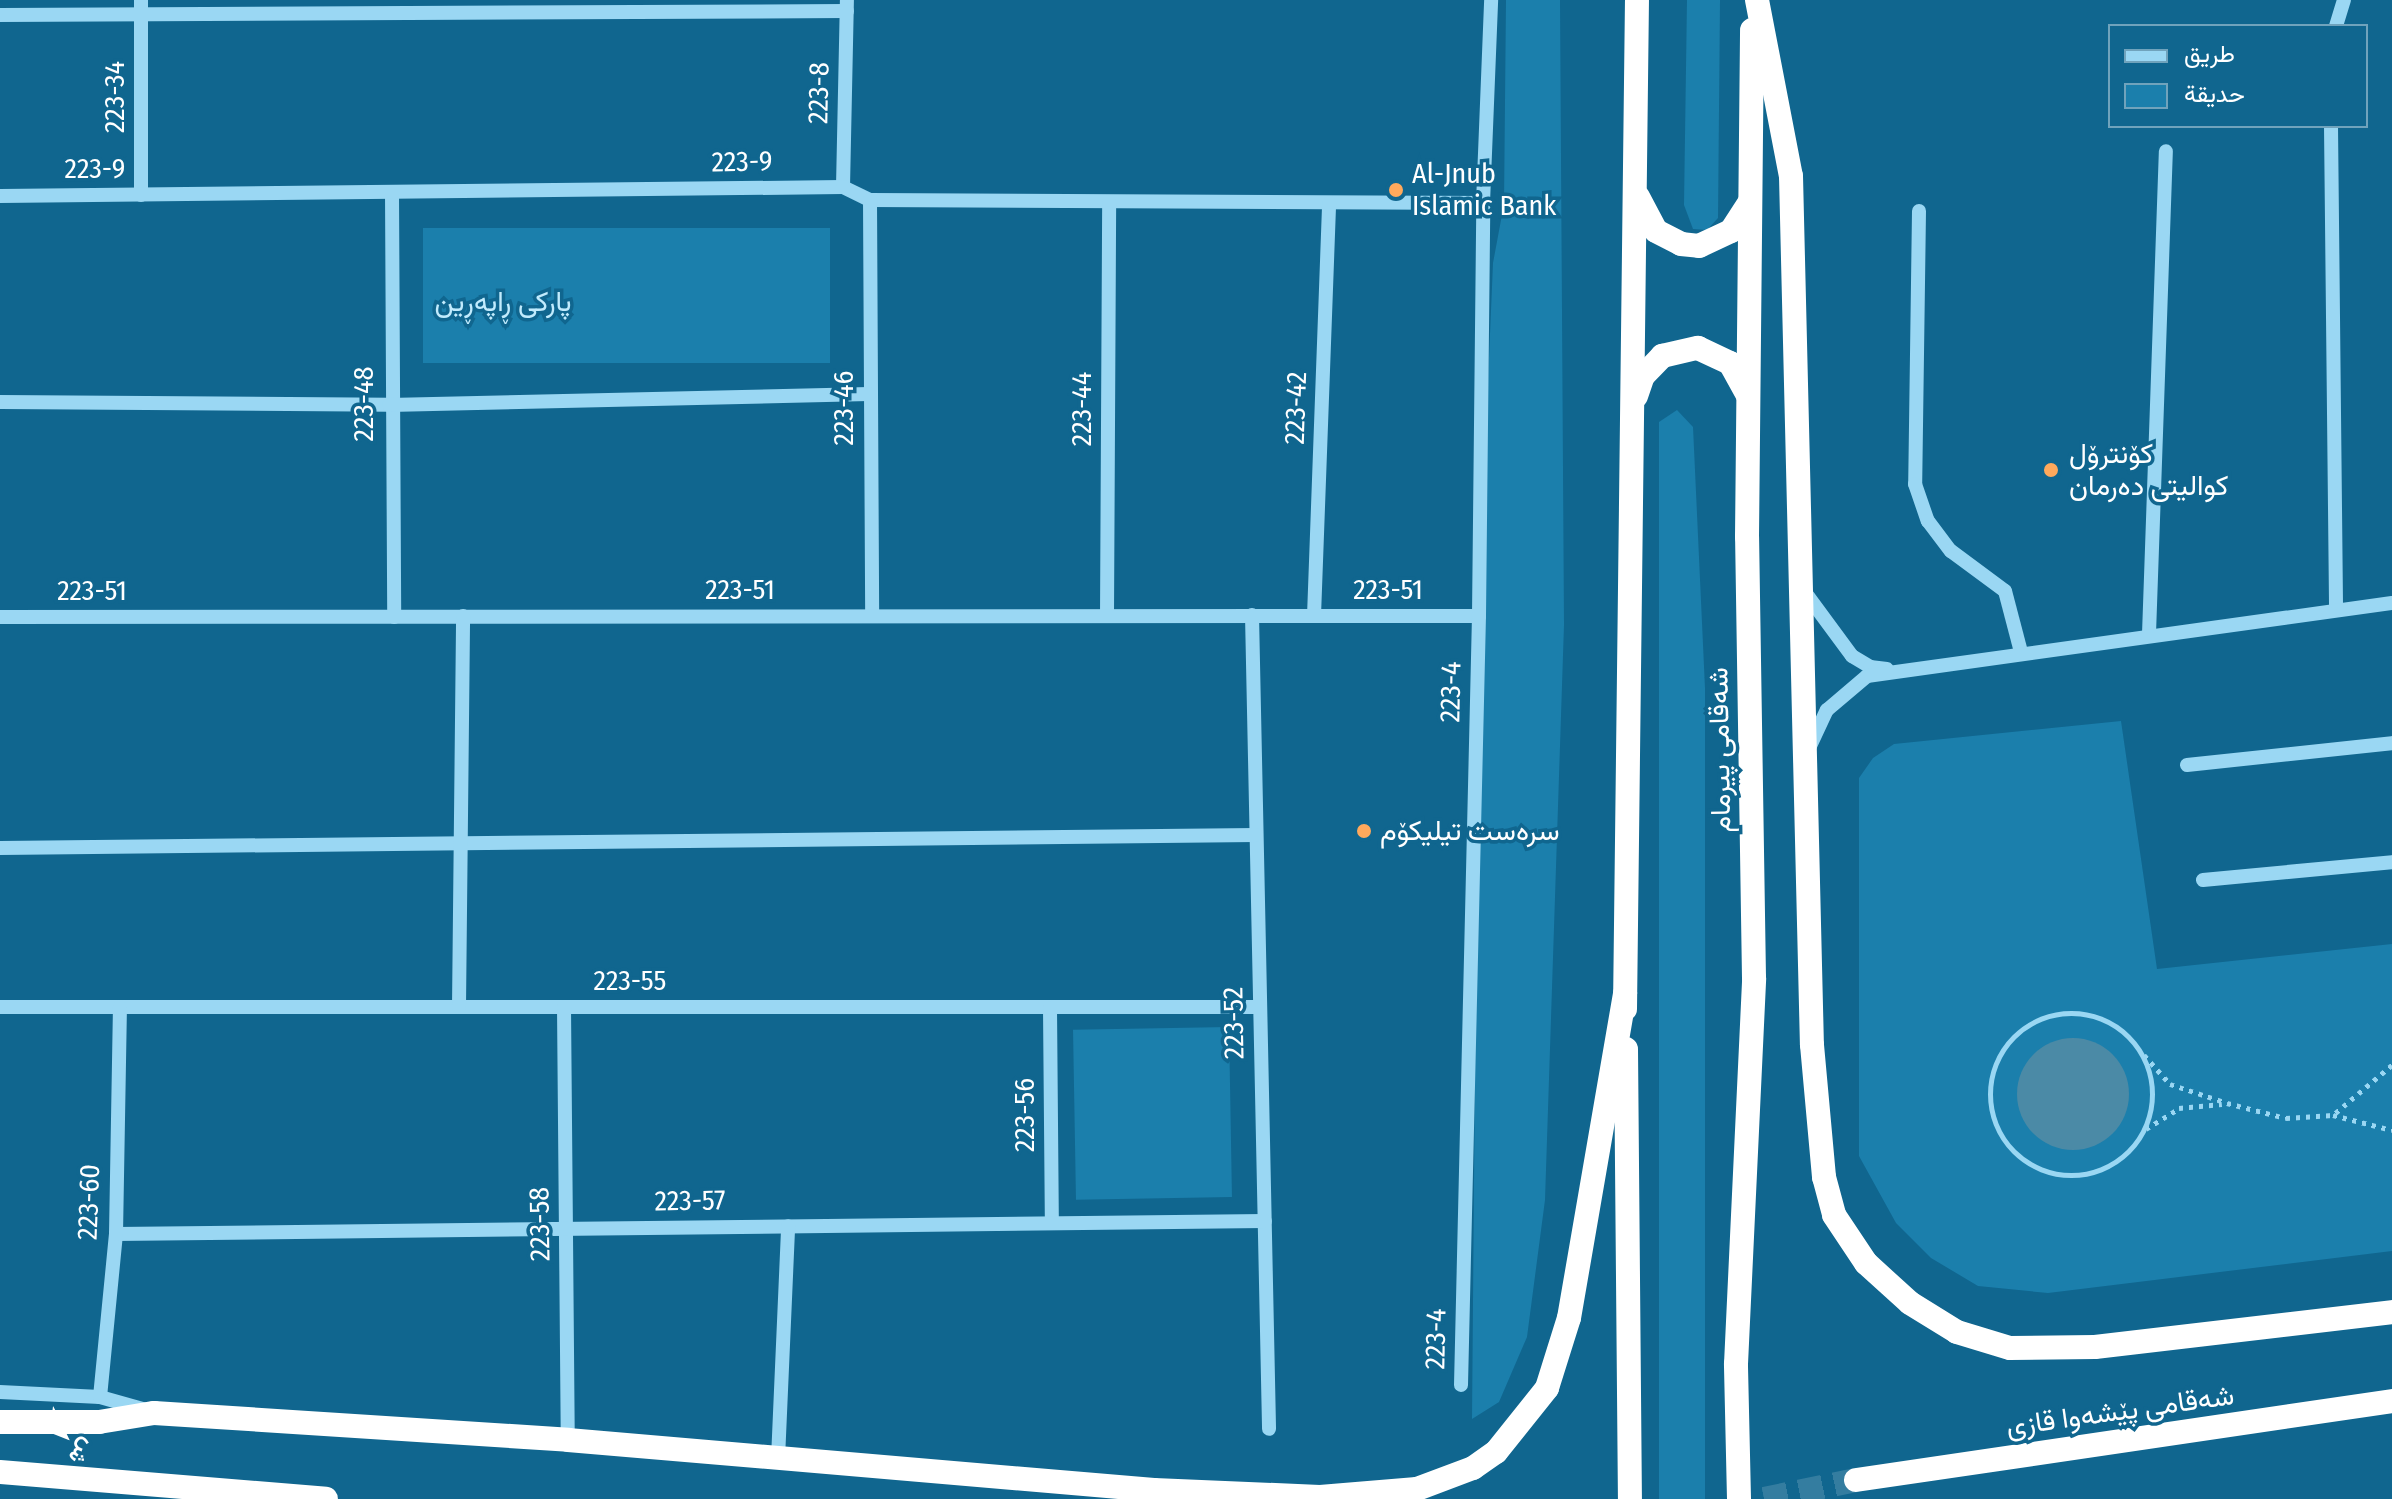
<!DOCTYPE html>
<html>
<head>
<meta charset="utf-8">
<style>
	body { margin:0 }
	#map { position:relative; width:2392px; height:1499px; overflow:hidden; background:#10668f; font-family:"Fira Sans Condensed",Vazirmatn,sans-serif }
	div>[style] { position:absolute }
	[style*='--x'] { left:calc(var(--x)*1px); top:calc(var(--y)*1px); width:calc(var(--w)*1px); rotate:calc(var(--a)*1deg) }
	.green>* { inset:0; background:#1b7fac; transform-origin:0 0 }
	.water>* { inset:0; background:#4b8aa6 }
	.round { border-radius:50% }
	.highway-tunnel>* { height:24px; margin-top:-12px; transform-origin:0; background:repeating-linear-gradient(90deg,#347da0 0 24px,transparent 0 36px) }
	.path>* { height:5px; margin-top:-2.5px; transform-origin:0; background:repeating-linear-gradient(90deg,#9ad7f3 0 4px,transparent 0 10px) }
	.path>.ring { margin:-2.5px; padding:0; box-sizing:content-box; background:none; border:5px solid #9ad7f3; border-radius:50% }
	.minor>* { height:14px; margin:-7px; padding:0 7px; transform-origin:7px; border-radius:7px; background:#9ad7f3 }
	.highway>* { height:24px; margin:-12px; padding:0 12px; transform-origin:12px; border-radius:12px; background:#fff }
	.dots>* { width:22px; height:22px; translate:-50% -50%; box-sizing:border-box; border:4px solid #10668f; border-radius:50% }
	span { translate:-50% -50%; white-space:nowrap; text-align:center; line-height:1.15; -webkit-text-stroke:7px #10668f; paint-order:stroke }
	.street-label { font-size:28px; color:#fff }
	.poi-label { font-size:28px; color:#fff }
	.left { translate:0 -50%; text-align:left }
	.park-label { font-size:28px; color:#c1ebfd }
	.legend { position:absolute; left:2108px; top:24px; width:260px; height:104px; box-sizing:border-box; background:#10668f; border:2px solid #70a3bc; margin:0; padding:10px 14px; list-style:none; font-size:24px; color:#fff }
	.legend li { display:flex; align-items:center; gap:16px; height:40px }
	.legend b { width:40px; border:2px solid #70a3bc }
	.north { position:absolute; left:24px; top:1395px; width:80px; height:80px; -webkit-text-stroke:6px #10668f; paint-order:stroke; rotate:133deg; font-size:22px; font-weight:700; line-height:32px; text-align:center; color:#fff }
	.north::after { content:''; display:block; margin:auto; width:28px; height:36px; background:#fff; clip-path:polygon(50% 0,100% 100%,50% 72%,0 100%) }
</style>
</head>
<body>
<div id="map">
	<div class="green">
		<i style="clip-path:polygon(1506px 0,1560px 0,1564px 625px,1545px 1200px,1527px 1337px,1499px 1402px,1472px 1419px,1479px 595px,1493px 263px,1504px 204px)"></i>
		<i style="clip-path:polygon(1687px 0,1720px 0,1718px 218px,1707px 230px,1693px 229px,1684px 205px)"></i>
		<i style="left:830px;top:228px;width:135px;height:407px;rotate:90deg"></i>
		<i style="clip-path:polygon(1677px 410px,1693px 427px,1705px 688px,1705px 1499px,1659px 1499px,1659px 422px)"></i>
		<i style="clip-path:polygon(2121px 721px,2157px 969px,2392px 944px,2392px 1251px,2048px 1293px,1978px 1286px,1931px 1258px,1896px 1223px,1859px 1156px,1859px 778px,1873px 758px,1894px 744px)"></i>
		<i style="left:1229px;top:1027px;width:170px;height:156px;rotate:89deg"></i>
	</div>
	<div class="water">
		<i class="round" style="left:2017px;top:1038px;width:112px;height:112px"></i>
	</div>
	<div class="highway-tunnel">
		<i style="--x:1764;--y:1499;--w:94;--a:-11.7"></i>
	</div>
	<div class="path">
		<i class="ring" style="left:1990px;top:1013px;width:157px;height:157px"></i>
		<i style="--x:2144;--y:1055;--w:39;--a:48"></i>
		<i style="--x:2170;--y:1084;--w:60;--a:18.4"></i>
		<i style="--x:2227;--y:1103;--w:61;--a:14.3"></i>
		<i style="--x:2286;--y:1118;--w:47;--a:-3.7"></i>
		<i style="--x:2392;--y:1065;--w:77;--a:139.7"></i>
		<i style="--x:2333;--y:1115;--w:61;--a:14.3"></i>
		<i style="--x:2146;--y:1129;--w:39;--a:-32"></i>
		<i style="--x:2179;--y:1108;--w:43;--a:-5.3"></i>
	</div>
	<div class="minor">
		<i style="--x:0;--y:15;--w:847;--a:-0.27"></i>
		<i style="--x:2336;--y:26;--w:27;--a:-73"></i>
		<i style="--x:2331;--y:126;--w:483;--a:89.4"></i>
		<i style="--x:843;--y:187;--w:187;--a:-88.8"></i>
		<i style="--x:392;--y:192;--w:425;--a:89.7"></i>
		<i style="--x:141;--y:195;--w:195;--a:-90"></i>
		<i style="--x:0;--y:196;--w:843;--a:-0.61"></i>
		<i style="--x:843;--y:187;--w:30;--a:26"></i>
		<i style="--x:870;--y:200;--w:613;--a:0.28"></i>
		<i style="--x:870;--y:200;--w:416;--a:89.7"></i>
		<i style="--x:1919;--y:211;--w:273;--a:90.8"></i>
		<i style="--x:1915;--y:484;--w:39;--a:71"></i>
		<i style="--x:1928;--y:521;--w:38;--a:53"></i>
		<i style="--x:1951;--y:551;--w:67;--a:36.5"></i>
		<i style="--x:2005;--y:591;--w:63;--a:75.3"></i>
		<i style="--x:0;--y:402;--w:389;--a:0.4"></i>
		<i style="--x:389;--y:405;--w:480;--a:-1.3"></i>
		<i style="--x:1807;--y:595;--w:76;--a:53.6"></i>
		<i style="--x:1852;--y:656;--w:21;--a:31"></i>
		<i style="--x:1870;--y:667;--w:17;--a:7"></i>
		<i style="--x:1252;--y:615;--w:814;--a:88.8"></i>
		<i style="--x:1107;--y:616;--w:414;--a:-89.7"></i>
		<i style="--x:1314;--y:616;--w:413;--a:-87.9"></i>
		<i style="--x:0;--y:617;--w:1479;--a:-0.04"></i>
		<i style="--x:2149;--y:634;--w:483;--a:-88"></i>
		<i style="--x:1810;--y:746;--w:40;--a:-65"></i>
		<i style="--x:1827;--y:710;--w:52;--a:-40.4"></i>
		<i style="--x:1867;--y:676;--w:530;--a:-7.92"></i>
		<i style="--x:2187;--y:765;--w:206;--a:-6.1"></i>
		<i style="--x:0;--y:848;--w:1256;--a:-0.59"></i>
		<i style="--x:2203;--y:880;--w:190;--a:-5.4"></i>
		<i style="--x:0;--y:1007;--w:1260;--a:0"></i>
		<i style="--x:459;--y:1007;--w:391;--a:-89.4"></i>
		<i style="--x:564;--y:1007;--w:433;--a:89.5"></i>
		<i style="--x:1050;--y:1008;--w:215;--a:89.5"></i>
		<i style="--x:116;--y:1234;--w:1149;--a:-0.65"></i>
		<i style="--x:1461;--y:1385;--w:769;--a:-88.66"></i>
		<i style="--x:1479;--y:616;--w:413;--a:-89.4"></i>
		<i style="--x:1483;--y:203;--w:203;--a:-87.7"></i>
		<i style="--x:0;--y:1392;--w:100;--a:2.9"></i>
		<i style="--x:100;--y:1397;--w:48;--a:15.8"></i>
		<i style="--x:100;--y:1397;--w:164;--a:-84.4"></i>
		<i style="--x:116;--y:1234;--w:227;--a:-89"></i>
		<i style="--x:778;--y:1459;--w:233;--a:-87.5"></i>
	</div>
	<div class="highway">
		<i style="--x:1757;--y:0;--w:179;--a:79.1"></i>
		<i style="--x:1791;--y:176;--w:869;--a:88.62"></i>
		<i style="--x:1812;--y:1045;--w:133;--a:84.8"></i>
		<i style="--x:1824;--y:1177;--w:39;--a:75"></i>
		<i style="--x:1834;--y:1215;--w:58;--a:56.3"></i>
		<i style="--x:1866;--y:1263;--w:59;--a:42.3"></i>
		<i style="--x:1910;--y:1303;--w:55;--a:31.7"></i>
		<i style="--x:1957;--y:1332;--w:55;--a:16.8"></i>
		<i style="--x:2010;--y:1348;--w:85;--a:-0.7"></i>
		<i style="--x:2095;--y:1347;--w:299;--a:-6.7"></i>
		<i style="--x:1638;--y:197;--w:38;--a:62"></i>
		<i style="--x:1656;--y:231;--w:28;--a:27"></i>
		<i style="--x:1681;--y:244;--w:18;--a:6"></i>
		<i style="--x:1699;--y:246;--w:35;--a:-25"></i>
		<i style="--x:1731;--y:231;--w:33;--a:-57"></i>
		<i style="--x:1636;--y:396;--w:21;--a:-71"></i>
		<i style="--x:1643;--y:376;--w:28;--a:-46"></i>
		<i style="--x:1662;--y:356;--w:37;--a:-13"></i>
		<i style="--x:1698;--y:348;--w:35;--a:25"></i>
		<i style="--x:1730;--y:363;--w:37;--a:61"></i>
		<i style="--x:1625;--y:1009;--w:1009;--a:-89.32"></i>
		<i style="--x:1626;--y:1049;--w:450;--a:89.5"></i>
		<i style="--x:0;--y:1422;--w:99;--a:0"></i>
		<i style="--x:99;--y:1422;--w:56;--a:-9.3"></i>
		<i style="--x:154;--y:1413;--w:415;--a:3.7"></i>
		<i style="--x:568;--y:1440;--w:588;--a:4.88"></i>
		<i style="--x:1154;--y:1490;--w:166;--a:2.4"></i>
		<i style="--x:1320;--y:1497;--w:97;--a:-4.7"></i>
		<i style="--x:1417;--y:1489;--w:60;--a:-20.6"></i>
		<i style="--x:1473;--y:1468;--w:28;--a:-35"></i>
		<i style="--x:1496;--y:1452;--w:82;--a:-51.4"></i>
		<i style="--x:1547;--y:1388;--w:73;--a:-72.6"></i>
		<i style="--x:1569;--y:1318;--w:330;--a:-80.2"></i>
		<i style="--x:0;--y:1472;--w:327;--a:4.7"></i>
		<i style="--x:1856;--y:1480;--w:542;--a:-8.38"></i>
		<i style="--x:1739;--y:1499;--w:135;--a:-91.3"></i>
		<i style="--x:1736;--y:1364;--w:386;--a:-87.3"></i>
		<i style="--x:1754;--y:978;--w:441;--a:-90.9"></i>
		<i style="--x:1747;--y:537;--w:507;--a:-89.43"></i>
	</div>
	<div class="dots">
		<i style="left:1396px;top:190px;background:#ffa95c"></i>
		<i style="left:2051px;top:470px;background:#ffa95c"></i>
		<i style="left:1364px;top:831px;background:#ffa95c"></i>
	</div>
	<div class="street-label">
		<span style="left:819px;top:93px;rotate:-89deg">223-8</span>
		<span style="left:115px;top:97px;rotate:-90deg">223-34</span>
		<span style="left:742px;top:162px;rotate:-1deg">223-9</span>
		<span style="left:95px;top:169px">223-9</span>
		<span style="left:364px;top:404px;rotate:-90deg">223-48</span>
		<span style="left:844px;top:408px;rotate:-90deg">223-46</span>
		<span style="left:1296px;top:408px;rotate:-88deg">223-42</span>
		<span style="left:1082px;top:409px;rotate:-90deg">223-44</span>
		<span style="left:740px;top:590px">223-51</span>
		<span style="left:1388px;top:590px">223-51</span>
		<span style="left:92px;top:591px">223-51</span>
		<span style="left:1451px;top:692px;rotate:-89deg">223-4</span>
		<span style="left:1720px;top:750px;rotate:-91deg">شەقامی پیرمام</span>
		<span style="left:630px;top:981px">223-55</span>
		<span style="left:1234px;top:1023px;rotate:-91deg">223-52</span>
		<span style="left:1025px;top:1115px;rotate:-90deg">223-56</span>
		<span style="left:690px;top:1201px;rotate:-1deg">223-57</span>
		<span style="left:89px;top:1202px;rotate:-88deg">223-60</span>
		<span style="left:540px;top:1224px;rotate:-91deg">223-58</span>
		<span style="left:1436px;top:1339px;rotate:-89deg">223-4</span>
		<span style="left:2120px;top:1411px;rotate:-8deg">شەقامی پێشەوا قازی</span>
	</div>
	<div class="poi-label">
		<span class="left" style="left:1412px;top:190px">Al-Jnub<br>Islamic Bank</span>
		<span class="left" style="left:2069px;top:470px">کۆنترۆل<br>کوالیتی دەرمان</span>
		<span class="left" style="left:1380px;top:831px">سره‌ست تیلیکۆم</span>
	</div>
	<div class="park-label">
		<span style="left:503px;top:302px">پارکی ڕاپەڕین</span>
	</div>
	<ul class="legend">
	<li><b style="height:10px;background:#9ad7f3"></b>طريق</li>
	<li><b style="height:22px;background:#1b7fac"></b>حديقة</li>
	</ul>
	<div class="north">ش</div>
</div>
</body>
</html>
